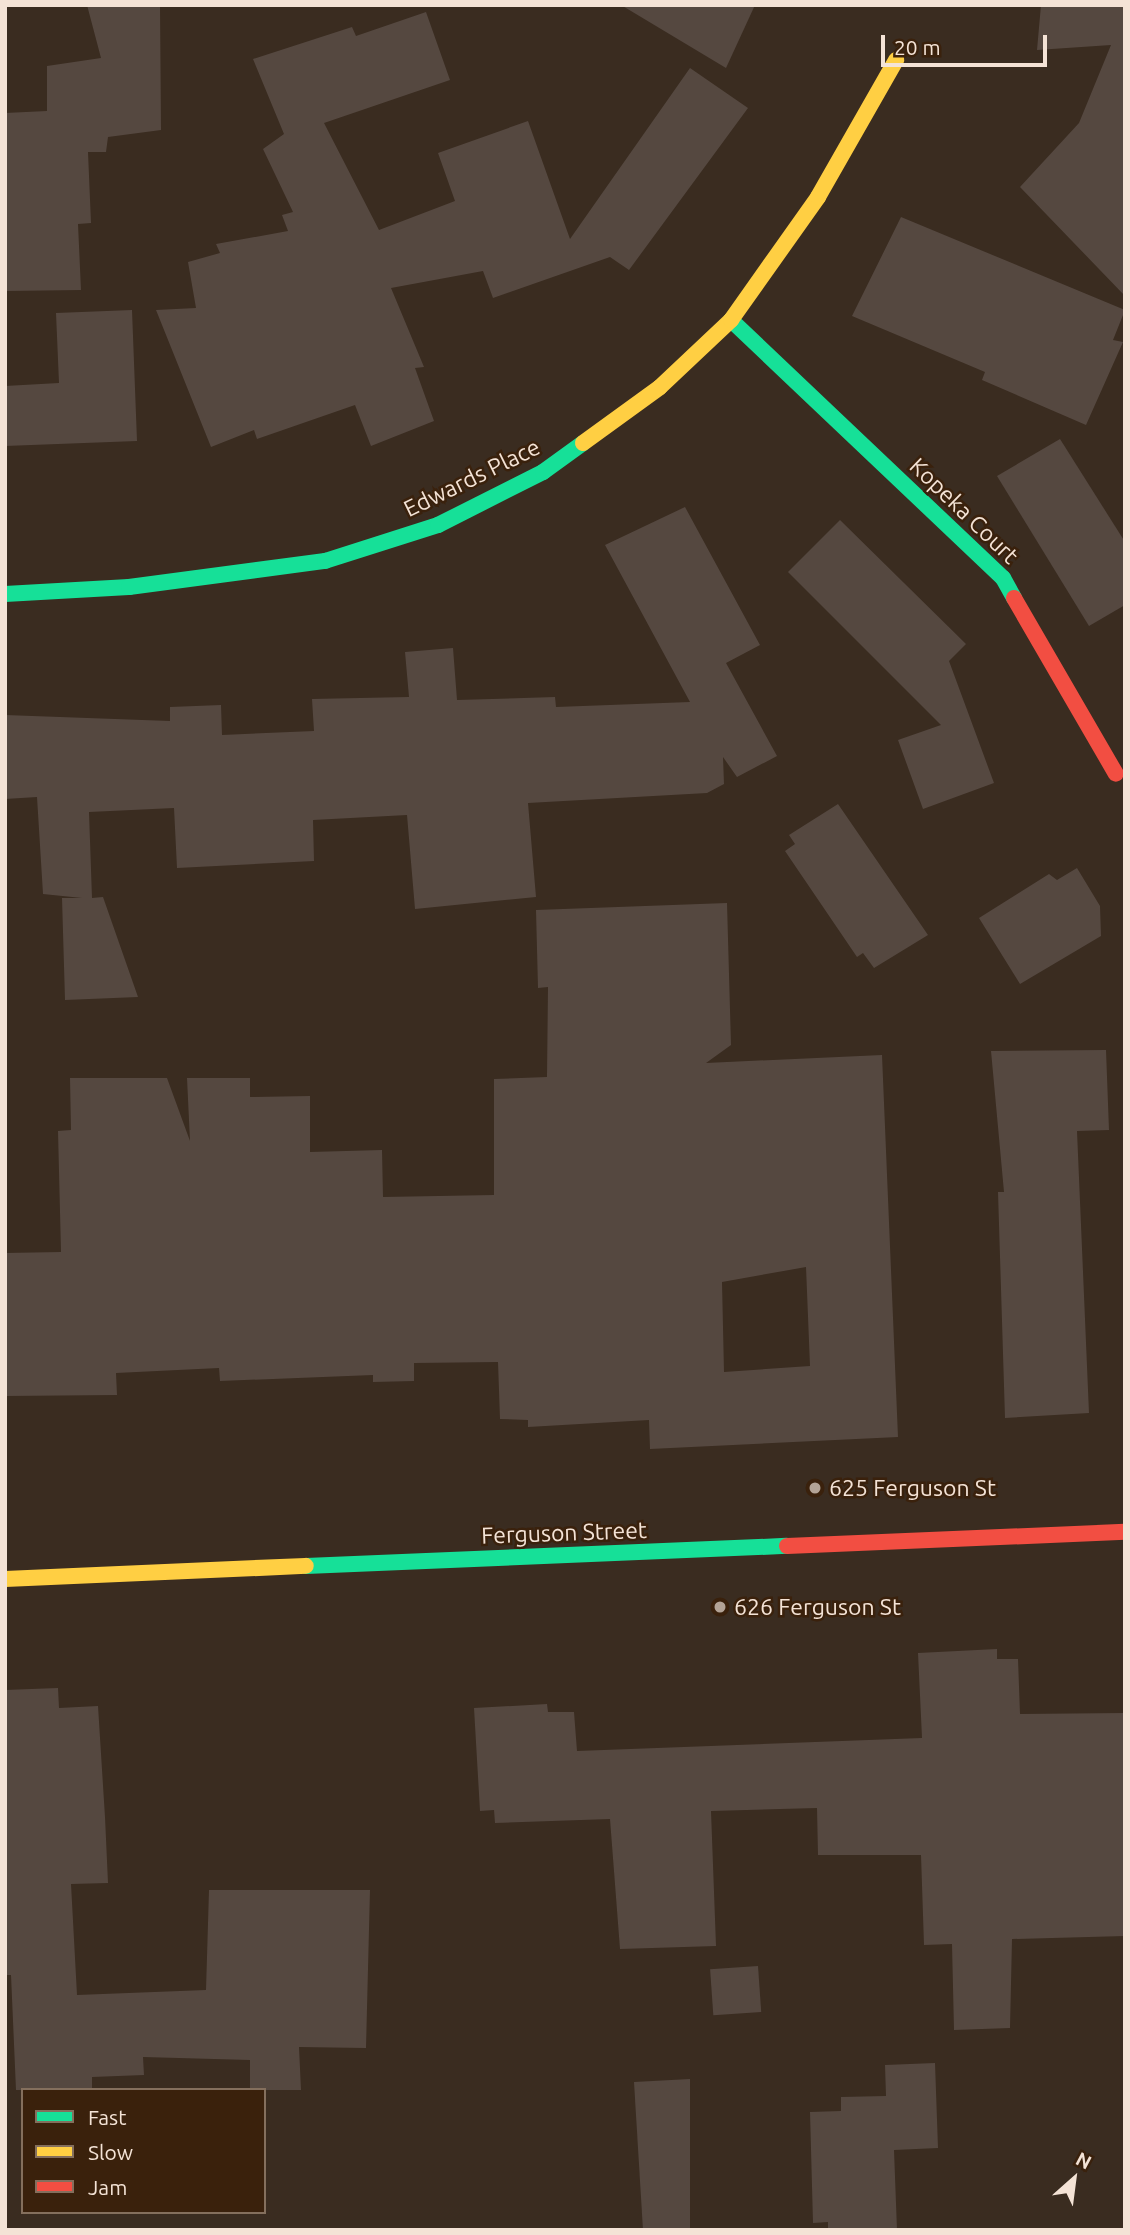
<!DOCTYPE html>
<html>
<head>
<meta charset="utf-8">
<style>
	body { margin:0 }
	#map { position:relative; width:1130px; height:2235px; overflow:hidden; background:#3a2c20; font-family:Ubuntu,sans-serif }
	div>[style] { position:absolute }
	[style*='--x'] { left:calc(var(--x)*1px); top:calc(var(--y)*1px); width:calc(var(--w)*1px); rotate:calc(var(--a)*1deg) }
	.building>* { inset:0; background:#554840; transform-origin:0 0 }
	.fast>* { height:16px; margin:-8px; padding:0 8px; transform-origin:8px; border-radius:8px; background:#16e098 }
	.slow>* { height:16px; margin:-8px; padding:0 8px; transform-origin:8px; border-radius:8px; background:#ffcf43 }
	.jam>* { height:16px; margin:-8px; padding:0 8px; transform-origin:8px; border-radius:8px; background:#f24e42 }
	.dots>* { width:19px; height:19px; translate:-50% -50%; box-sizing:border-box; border:4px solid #3a210c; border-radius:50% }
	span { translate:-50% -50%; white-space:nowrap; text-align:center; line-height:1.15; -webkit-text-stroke:5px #3a210c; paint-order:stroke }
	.street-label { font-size:23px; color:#f4e3d6 }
	.poi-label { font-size:23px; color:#f4e3d6 }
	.left { translate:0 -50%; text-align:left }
	.frame { position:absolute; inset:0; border:7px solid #f4e3d6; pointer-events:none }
	.legend { position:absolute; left:21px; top:2088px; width:245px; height:126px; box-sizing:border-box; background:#3a210c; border:2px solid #846f5d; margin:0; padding:9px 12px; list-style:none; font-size:21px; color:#f4e3d6 }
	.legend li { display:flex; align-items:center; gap:14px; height:35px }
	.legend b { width:35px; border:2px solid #846f5d }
	.north { position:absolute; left:1039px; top:2144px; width:70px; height:70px; -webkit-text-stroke:5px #3a210c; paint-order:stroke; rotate:28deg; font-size:19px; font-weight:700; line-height:28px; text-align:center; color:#f4e3d6 }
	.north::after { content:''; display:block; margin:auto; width:24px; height:32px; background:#f4e3d6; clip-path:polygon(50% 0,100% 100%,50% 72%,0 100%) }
	.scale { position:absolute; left:881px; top:35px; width:166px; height:32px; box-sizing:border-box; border:4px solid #f4e3d6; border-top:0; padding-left:9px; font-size:21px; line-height:24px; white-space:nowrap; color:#f4e3d6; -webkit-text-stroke:5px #3a210c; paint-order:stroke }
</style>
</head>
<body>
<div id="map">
	<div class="building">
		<i style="clip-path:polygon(87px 5px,160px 5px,161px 130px,108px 137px,106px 152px,88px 152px,91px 223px,78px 224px,81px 290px,5px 291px,5px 113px,47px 111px,47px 66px,101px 58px)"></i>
		<i style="clip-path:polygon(621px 5px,755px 5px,726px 68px)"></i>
		<i style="clip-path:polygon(1041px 5px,1125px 5px,1125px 296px,1020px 187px,1079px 123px,1111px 45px,1037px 50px)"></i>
		<i style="clip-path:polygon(426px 12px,450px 80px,324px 123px,379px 230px,455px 201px,438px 153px,528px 121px,570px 239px,690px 68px,748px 108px,629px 270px,610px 257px,493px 298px,483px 271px,391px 288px,424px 367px,415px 368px,434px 421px,371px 446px,355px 405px,257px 439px,254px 430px,211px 447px,156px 310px,196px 308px,188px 262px,220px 253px,216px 244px,288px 231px,282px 215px,293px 212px,263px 149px,284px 134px,253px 59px,352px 27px,356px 36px)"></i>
		<i style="clip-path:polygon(901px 217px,1125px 310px,1113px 340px,1123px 342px,1086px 425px,982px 380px,985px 372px,852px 316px)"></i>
		<i style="clip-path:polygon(132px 310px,137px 441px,5px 446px,5px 386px,59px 383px,56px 313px)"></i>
		<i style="clip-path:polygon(1060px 439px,1125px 542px,1125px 605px,1089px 626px,997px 476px)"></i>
		<i style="clip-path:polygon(685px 507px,760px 645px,726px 663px,777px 756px,737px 777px,723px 757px,724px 784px,707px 793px,528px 803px,536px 897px,415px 909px,407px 815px,313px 820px,314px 861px,177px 868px,174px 808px,89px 812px,92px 898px,103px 897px,138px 997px,65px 1000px,62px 898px,82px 898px,43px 894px,37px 797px,5px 799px,5px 715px,170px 721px,170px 707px,221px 705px,222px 735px,314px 731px,312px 699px,409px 697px,405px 652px,453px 648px,457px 700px,555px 697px,556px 707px,690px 702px,605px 545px)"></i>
		<i style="clip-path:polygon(840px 520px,966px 644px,949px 661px,994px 783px,923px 809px,898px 740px,941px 725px,788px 572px)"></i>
		<i style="clip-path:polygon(838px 804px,928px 935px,874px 968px,863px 953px,857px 957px,785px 851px,795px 844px,789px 835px)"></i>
		<i style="clip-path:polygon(1077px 868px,1100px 906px,1101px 936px,1020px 984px,979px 918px,1049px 874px,1057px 880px)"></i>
		<i style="clip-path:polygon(evenodd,727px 903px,731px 1045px,706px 1063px,882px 1055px,898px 1437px,650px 1449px,649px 1420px,528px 1427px,528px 1420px,500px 1419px,498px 1362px,414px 1363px,414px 1381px,373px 1382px,373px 1375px,220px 1381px,219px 1368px,116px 1373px,117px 1395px,5px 1396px,5px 1253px,61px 1252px,58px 1131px,71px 1130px,70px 1078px,167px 1078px,190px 1141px,187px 1078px,250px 1078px,250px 1097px,310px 1096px,310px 1152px,382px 1150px,383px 1197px,494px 1195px,494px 1079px,547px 1077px,548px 987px,538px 988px,536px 910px,727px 903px,806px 1267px,810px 1366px,724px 1372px,722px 1282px,806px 1267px)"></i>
		<i style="clip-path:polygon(1106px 1050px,1109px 1130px,1077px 1131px,1089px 1413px,1005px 1418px,998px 1192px,1004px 1192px,991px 1051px)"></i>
		<i style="clip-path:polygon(997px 1649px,997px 1659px,1018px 1659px,1020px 1714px,1125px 1713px,1125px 1936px,1012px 1939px,1010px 2028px,954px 2030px,952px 1944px,924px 1945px,921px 1855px,818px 1855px,817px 1808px,711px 1811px,716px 1946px,620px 1949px,610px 1819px,495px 1823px,494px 1810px,480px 1811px,474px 1708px,547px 1704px,548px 1712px,574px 1712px,577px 1751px,922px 1738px,918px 1653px)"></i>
		<i style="clip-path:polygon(58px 1688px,59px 1708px,98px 1706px,105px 1817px,108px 1883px,71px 1884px,77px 1995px,206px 1990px,209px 1890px,370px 1890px,366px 2048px,299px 2047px,301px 2090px,250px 2090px,250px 2060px,143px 2057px,144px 2075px,92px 2077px,92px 2090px,16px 2090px,11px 1975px,5px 1975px,5px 1690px)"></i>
		<i style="left:758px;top:1966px;width:46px;height:48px;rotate:86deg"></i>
		<i style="clip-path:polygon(935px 2063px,938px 2148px,894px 2150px,897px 2230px,828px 2230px,828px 2222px,813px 2223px,810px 2112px,841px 2111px,841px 2097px,886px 2096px,885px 2065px)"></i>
		<i style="clip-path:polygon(690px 2079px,690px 2230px,643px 2230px,634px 2082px)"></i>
	</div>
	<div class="fast">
		<i style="--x:731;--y:320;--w:375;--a:43.5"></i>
		<i style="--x:1003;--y:578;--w:23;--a:61"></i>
		<i style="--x:5;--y:594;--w:124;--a:-3.2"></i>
		<i style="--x:129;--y:587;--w:198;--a:-7.6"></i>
		<i style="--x:325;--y:561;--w:119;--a:-17.7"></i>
		<i style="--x:438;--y:525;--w:118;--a:-26.8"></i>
		<i style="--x:543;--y:472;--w:49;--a:-35.9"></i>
		<i style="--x:306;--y:1566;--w:481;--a:-2.4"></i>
	</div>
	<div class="slow">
		<i style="--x:583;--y:443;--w:95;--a:-36"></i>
		<i style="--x:660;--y:387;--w:98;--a:-43.3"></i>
		<i style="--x:731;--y:320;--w:151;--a:-54.7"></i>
		<i style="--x:818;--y:197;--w:158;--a:-60.3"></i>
		<i style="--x:5;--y:1579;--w:301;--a:-2.5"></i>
	</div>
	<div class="jam">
		<i style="--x:1014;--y:598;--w:203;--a:59.9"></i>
		<i style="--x:787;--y:1546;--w:338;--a:-2.4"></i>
	</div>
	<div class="dots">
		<i style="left:815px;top:1488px;background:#b3a396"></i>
		<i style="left:720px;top:1607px;background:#b3a396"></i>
	</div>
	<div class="street-label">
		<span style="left:472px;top:478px;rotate:-26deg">Edwards Place</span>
		<span style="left:964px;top:511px;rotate:44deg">Kopeka Court</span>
		<span style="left:564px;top:1533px;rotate:-2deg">Ferguson Street</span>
	</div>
	<div class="poi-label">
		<span class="left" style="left:829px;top:1488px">625 Ferguson St</span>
		<span class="left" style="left:734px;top:1607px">626 Ferguson St</span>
	</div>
	<div class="frame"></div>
	<ul class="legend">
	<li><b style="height:9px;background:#16e098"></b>Fast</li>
	<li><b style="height:9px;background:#ffcf43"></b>Slow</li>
	<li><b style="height:9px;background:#f24e42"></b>Jam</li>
	</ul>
	<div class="north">N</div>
	<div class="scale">20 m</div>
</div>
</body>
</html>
